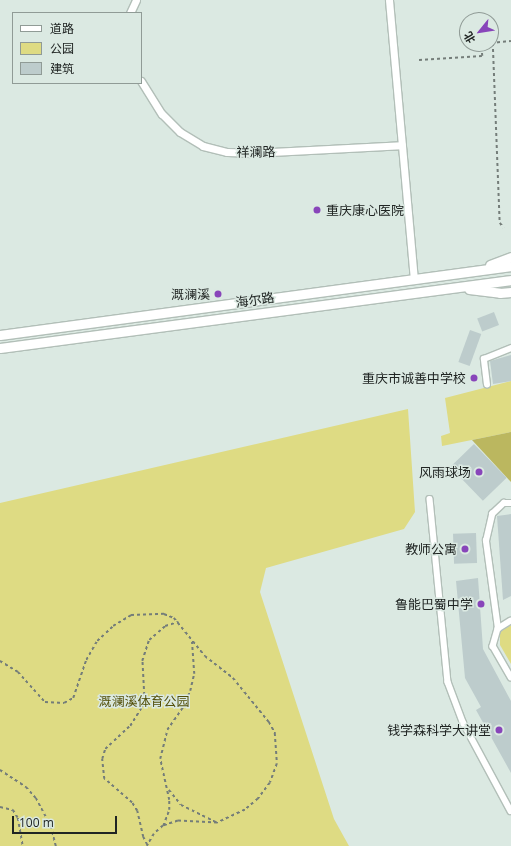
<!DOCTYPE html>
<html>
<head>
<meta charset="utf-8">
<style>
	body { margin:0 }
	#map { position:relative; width:511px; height:846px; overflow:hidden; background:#dbe9e2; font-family:"Open Sans","Noto Sans SC",sans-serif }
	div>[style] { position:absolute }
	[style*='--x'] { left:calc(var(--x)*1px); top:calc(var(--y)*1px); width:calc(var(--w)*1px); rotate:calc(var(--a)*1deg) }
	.green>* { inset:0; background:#dedb83 }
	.forest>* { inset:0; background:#bbb75f }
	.building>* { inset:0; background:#bdcccc; transform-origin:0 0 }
	.path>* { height:1.5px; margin-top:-0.75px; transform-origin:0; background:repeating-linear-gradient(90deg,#747d79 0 3px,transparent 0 6px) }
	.roads { filter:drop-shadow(1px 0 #b2bfb8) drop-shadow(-1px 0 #b2bfb8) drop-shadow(0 1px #b2bfb8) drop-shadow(0 -1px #b2bfb8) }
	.minor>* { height:5.5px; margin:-2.75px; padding:0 2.75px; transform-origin:2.75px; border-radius:2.75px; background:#fff }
	.tertiary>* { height:7px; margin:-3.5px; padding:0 3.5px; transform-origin:3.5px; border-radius:3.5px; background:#fff }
	.primary>* { height:9px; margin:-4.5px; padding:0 4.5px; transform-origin:4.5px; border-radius:4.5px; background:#fff }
	.dots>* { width:11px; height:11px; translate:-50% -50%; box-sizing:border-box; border:2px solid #dbe9e2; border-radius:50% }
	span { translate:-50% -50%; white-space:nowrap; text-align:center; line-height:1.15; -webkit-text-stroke:3px #dbe9e2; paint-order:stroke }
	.street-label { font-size:13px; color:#202523 }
	.poi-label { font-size:13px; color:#202523 }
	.left { translate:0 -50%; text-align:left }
	.right { translate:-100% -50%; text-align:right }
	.park-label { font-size:13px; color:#524f09 }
	.legend { position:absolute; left:12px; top:12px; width:130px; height:72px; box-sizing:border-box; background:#dbe9e2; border:1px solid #909b96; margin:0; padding:5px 7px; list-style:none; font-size:12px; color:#202523 }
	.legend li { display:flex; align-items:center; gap:8px; height:20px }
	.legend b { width:20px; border:1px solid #909b96 }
	.north { position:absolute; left:459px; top:12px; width:40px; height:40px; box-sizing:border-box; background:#dbe9e2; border:1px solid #909b96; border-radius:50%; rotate:240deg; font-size:11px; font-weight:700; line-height:16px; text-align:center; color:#202523 }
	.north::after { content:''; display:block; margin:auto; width:14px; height:18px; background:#8845ba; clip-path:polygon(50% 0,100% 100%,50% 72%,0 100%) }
	.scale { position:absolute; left:12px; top:816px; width:105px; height:18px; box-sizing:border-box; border:2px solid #202523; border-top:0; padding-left:5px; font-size:12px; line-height:14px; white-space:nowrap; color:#202523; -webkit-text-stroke:3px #dbe9e2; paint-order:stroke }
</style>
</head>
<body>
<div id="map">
	<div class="green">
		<i style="clip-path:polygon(511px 381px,511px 432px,442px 446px,441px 436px,450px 433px,445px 398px)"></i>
		<i style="clip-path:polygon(408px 409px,415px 512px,404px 529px,266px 568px,260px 592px,334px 819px,349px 846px,0 846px,0 503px)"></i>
		<i style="clip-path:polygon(511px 625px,511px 664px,500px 645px,500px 632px)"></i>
	</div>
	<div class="forest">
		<i style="clip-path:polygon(511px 432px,511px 482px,472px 440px)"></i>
	</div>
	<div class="building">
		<i style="left:494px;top:312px;width:14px;height:18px;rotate:69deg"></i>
		<i style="left:470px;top:330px;width:12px;height:34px;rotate:20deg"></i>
		<i style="clip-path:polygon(511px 355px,511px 381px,493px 384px,490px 361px)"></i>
		<i style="left:474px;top:444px;width:47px;height:33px;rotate:46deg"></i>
		<i style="clip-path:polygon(511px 514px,511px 596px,503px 600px,497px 516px)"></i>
		<i style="left:476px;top:533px;width:30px;height:23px;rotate:88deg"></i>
		<i style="clip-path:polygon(478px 578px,483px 649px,511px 701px,511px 773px,476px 710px,481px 707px,465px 678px,456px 581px)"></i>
	</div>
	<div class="path">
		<i style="--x:491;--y:43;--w:20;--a:-6"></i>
		<i style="--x:493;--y:43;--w:180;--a:87.8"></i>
		<i style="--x:500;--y:223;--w:6;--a:51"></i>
		<i style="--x:419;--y:60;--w:63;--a:-3.6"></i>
		<i style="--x:482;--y:56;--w:12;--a:-95"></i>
		<i style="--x:0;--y:661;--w:21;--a:31"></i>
		<i style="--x:18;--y:672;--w:40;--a:48"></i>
		<i style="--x:45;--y:702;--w:19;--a:3"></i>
		<i style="--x:64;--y:703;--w:10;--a:-29"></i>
		<i style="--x:73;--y:698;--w:40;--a:-71.1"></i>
		<i style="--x:86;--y:660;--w:22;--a:-60"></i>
		<i style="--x:97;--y:641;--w:22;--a:-43"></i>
		<i style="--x:113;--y:626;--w:21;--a:-31"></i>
		<i style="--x:131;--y:615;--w:33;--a:-2"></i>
		<i style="--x:164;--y:614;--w:11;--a:22"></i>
		<i style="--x:174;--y:618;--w:49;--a:50.8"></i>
		<i style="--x:205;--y:656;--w:36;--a:38"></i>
		<i style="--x:233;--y:678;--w:57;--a:50.7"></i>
		<i style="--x:269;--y:722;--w:13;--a:61"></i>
		<i style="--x:275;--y:733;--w:31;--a:86"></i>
		<i style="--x:277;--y:764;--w:20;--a:110"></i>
		<i style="--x:270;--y:783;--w:20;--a:127"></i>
		<i style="--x:258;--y:799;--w:17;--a:140"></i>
		<i style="--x:245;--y:810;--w:31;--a:155"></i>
		<i style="--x:217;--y:823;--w:39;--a:-177"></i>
		<i style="--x:178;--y:821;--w:16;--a:162"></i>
		<i style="--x:163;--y:826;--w:12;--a:138"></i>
		<i style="--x:154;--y:834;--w:14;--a:120"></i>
		<i style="--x:0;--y:770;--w:31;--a:33"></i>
		<i style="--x:26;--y:787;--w:15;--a:48"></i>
		<i style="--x:36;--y:798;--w:32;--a:62"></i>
		<i style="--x:51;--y:826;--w:21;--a:76"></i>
		<i style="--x:169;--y:790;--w:19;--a:51"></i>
		<i style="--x:181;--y:805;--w:39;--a:26"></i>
		<i style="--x:0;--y:807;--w:13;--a:13"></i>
		<i style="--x:13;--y:810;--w:9;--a:58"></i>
		<i style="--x:18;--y:818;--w:28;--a:80"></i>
		<i style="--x:163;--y:826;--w:17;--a:-69"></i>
		<i style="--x:169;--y:810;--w:10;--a:-90"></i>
		<i style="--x:169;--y:800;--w:42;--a:-102.4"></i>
		<i style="--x:160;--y:759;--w:30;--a:-76"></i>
		<i style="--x:167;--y:730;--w:28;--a:-55"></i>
		<i style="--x:183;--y:707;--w:17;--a:-66"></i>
		<i style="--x:190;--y:691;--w:17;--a:-77"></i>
		<i style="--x:194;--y:674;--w:32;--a:-94"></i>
		<i style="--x:147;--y:845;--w:9;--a:-117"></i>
		<i style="--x:143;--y:837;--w:27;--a:-103"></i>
		<i style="--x:137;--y:811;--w:9;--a:-122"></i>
		<i style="--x:132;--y:803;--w:37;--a:-139"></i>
		<i style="--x:104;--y:779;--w:20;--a:-96"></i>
		<i style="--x:102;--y:759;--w:10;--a:-73"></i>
		<i style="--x:105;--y:749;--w:34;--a:-43"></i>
		<i style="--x:130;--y:726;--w:22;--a:-58"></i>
		<i style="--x:142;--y:707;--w:12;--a:-81"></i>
		<i style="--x:144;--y:695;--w:34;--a:-93"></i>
		<i style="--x:142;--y:661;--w:22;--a:-72"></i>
		<i style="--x:149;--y:640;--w:21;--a:-41"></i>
		<i style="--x:165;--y:626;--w:14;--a:-17"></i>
	</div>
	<div class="roads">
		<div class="minor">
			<i style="--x:487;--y:385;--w:26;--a:-97"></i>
			<i style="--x:484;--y:359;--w:29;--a:-22"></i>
			<i style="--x:430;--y:499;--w:184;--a:84.4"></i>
			<i style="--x:448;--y:682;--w:43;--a:69.4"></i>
			<i style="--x:463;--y:722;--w:101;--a:61.7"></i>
			<i style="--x:511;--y:621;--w:15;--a:148"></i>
			<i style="--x:498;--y:629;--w:18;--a:106"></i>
			<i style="--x:493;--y:646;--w:36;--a:60"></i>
			<i style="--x:498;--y:629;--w:89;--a:-97.8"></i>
			<i style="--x:486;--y:541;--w:28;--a:-77"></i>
			<i style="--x:492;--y:514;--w:16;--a:-43"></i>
			<i style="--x:504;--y:503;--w:7;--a:0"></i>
		</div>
		<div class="tertiary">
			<i style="--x:389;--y:0;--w:280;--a:84.9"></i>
			<i style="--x:130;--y:13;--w:14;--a:-65"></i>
			<i style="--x:141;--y:81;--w:39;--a:58"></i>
			<i style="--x:162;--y:114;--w:25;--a:45"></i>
			<i style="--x:180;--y:132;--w:27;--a:31"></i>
			<i style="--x:203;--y:146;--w:25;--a:14"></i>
			<i style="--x:227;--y:152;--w:24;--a:2"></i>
			<i style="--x:251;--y:153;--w:151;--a:-3"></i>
		</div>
		<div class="primary">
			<i style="--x:490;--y:265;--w:22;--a:-21"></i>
			<i style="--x:469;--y:289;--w:31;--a:7"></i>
			<i style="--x:500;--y:293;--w:11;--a:-5"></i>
			<i style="--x:0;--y:335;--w:516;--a:-7.69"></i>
			<i style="--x:0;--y:348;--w:516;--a:-7.58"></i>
		</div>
	</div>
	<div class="dots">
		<i style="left:317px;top:210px;background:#8845ba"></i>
		<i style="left:218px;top:294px;background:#8845ba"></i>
		<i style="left:474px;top:378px;background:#8845ba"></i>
		<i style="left:479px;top:472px;background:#8845ba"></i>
		<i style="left:465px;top:549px;background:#8845ba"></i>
		<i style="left:481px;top:604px;background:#8845ba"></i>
		<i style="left:499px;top:730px;background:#8845ba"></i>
	</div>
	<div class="street-label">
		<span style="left:256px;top:152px;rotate:-1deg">祥澜路</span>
		<span style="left:255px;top:300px;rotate:-8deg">海尔路</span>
	</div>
	<div class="poi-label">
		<span class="left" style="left:326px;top:210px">重庆康心医院</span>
		<span class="right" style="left:210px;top:294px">溉澜溪</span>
		<span class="right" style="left:466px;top:378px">重庆市诚善中学校</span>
		<span class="right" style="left:471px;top:472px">风雨球场</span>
		<span class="right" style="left:457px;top:549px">教师公寓</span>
		<span class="right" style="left:473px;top:604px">鲁能巴蜀中学</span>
		<span class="right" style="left:491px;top:730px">钱学森科学大讲堂</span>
	</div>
	<div class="park-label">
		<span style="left:144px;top:701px">溉澜溪体育公园</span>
	</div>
	<ul class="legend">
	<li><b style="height:5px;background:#fff"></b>道路</li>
	<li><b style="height:11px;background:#dedb83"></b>公园</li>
	<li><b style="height:11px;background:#bdcccc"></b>建筑</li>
	</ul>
	<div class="north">北</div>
	<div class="scale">100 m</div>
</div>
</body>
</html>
